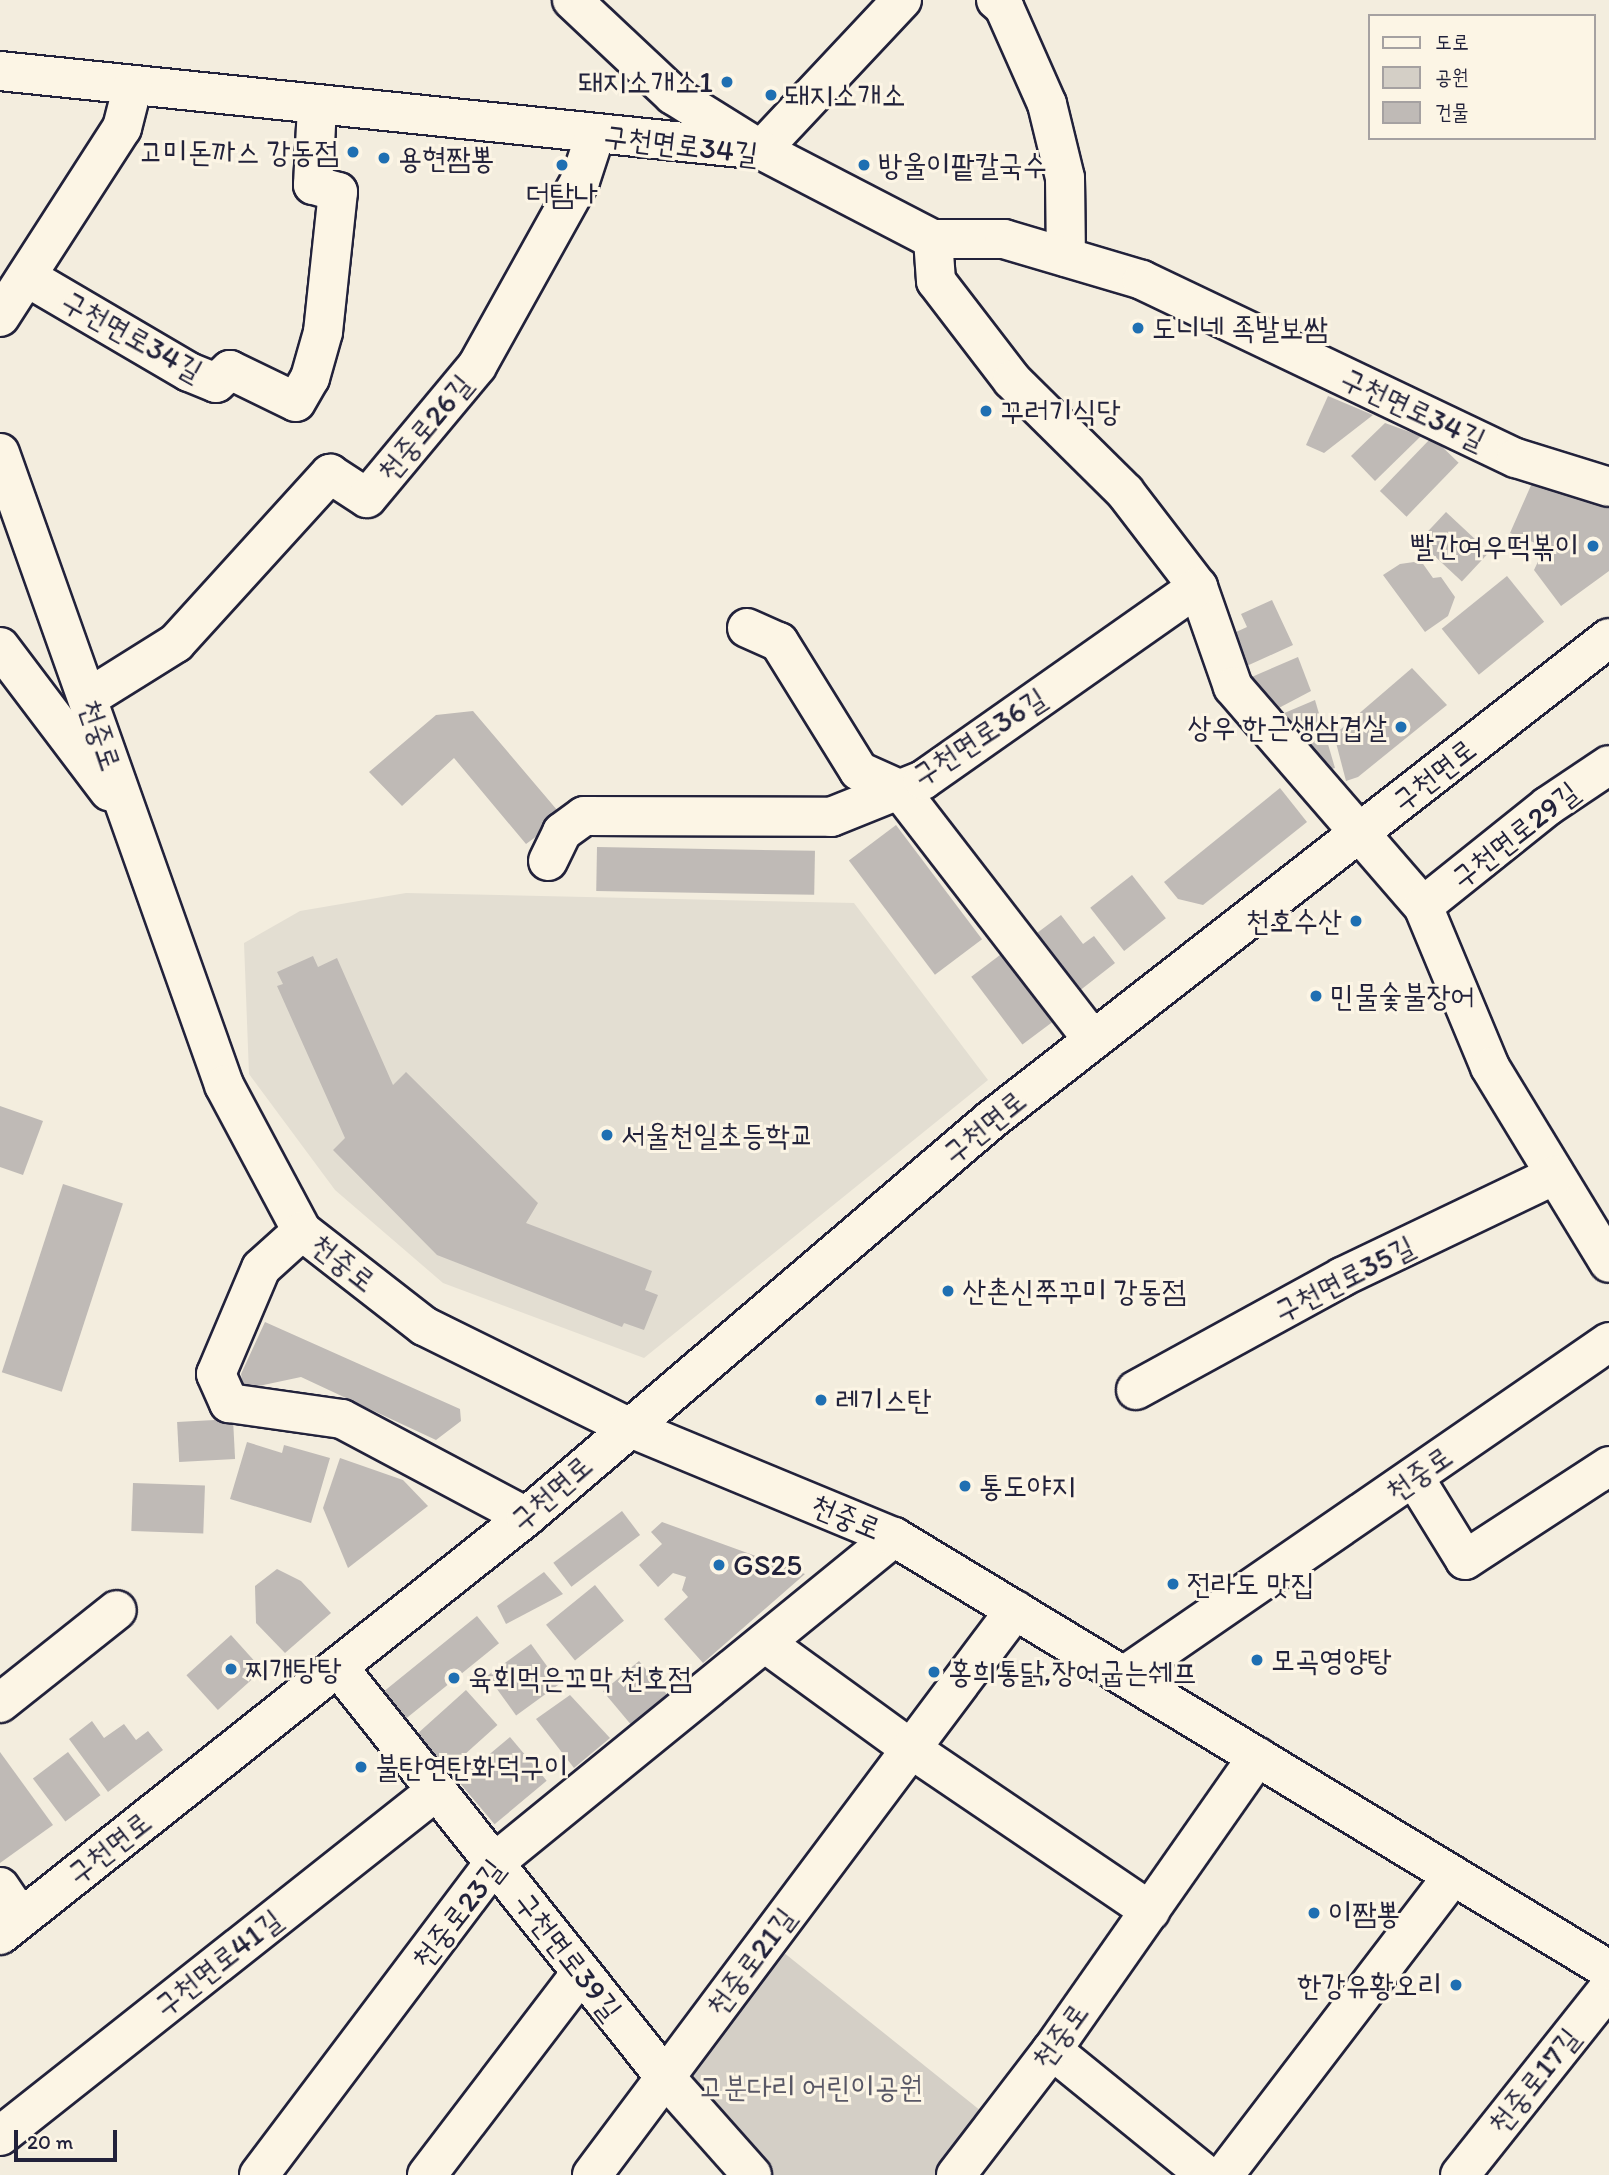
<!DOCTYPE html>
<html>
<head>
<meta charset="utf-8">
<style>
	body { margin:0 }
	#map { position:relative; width:1609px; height:2175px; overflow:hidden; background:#f3edde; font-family:Itim,"Poor Story",sans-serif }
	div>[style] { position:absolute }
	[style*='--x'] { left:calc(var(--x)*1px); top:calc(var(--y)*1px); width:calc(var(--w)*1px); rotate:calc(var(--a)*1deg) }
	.built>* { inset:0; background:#e3ded2 }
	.green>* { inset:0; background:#d4cfc6 }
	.building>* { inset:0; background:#bfbab6; transform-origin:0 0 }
	.roads { filter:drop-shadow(2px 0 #22223b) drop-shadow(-2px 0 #22223b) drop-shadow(0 2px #22223b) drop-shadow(0 -2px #22223b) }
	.minor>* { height:38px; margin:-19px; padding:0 19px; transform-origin:19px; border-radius:19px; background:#fcf5e5 }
	.major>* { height:38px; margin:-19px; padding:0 19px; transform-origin:19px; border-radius:19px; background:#fcf5e5 }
	.dots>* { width:19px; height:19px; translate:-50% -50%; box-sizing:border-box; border:4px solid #fcf5e5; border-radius:50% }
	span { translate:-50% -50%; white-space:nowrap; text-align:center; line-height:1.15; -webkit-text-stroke:6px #fcf5e5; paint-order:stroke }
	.poi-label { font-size:30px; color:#22223b }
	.right { translate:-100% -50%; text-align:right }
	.left { translate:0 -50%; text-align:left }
	.street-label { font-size:30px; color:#22223b }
	.park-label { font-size:30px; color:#575665 }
	.legend { position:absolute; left:1368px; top:14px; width:228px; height:126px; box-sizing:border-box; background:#fcf5e5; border:2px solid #a5a1a1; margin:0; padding:9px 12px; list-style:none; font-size:21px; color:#22223b }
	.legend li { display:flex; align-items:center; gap:14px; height:35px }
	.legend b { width:35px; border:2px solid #a5a1a1 }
	.scale { position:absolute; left:14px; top:2130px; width:103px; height:32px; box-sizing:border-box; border:4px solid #22223b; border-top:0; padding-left:9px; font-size:21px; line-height:24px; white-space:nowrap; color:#22223b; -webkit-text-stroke:5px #fcf5e5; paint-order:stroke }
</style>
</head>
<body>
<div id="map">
	<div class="built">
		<i style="clip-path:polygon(406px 893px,854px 903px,988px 1080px,644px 1358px,443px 1283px,335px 1190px,249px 1074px,244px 943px,300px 911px)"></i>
	</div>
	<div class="green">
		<i style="clip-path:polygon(783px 1952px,986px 2115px,939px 2175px,773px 2175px,684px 2076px)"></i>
	</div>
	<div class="building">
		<i style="clip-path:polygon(1328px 396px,1373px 415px,1324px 453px,1306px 445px)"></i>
		<i style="clip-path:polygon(1385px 423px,1421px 436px,1375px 481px,1351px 456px)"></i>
		<i style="left:1432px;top:437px;width:37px;height:75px;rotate:44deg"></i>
		<i style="clip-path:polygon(1532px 483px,1609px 508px,1609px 571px,1561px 606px,1534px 570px,1545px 547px,1510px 533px)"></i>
		<i style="left:1446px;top:512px;width:59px;height:40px;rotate:43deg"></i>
		<i style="clip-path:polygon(1421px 561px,1433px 578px,1441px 577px,1455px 597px,1448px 616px,1425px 632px,1383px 575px,1400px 564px)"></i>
		<i style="left:1507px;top:576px;width:59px;height:84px;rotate:51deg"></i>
		<i style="clip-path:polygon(1272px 600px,1293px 645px,1240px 669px,1225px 637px,1247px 627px,1241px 614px)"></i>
		<i style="clip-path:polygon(1298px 657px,1311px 691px,1275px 710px,1247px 679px)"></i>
		<i style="clip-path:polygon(1412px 668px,1447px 705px,1358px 777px,1346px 781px,1334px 735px)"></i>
		<i style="clip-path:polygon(1315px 700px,1335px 768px,1319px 772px,1275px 717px)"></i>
		<i style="clip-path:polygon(473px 711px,563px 817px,526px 844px,454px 758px,402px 806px,369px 772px,436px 715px)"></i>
		<i style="clip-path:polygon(1280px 788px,1307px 822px,1203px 905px,1178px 899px,1164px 882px)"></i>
		<i style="left:896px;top:825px;width:143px;height:59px;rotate:53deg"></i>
		<i style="left:597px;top:847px;width:218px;height:44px;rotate:1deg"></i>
		<i style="left:1132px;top:875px;width:55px;height:53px;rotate:52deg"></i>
		<i style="clip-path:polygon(1061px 915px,1083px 944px,1094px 936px,1115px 963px,1069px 999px,1025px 942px)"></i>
		<i style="left:1004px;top:952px;width:85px;height:41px;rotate:53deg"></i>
		<i style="clip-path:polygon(313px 956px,318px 967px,337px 958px,393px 1085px,406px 1072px,538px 1203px,526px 1223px,652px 1271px,645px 1290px,658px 1295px,644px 1330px,624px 1323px,622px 1327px,437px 1255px,333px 1150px,345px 1138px,277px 986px,283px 984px,277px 972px)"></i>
		<i style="clip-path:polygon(0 1106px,43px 1121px,23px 1175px,0 1167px)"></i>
		<i style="left:63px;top:1184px;width:63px;height:198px;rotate:18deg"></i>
		<i style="clip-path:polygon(265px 1322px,460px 1409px,461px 1421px,436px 1440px,301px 1377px,244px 1389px,241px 1374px)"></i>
		<i style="left:233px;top:1419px;width:40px;height:56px;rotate:87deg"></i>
		<i style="clip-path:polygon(247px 1442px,282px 1453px,284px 1445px,330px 1458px,311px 1523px,230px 1499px)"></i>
		<i style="clip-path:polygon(340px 1458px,403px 1480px,428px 1506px,348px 1568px,323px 1508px)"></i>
		<i style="left:133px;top:1483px;width:72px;height:48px;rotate:2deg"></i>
		<i style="left:622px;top:1511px;width:30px;height:86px;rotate:53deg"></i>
		<i style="clip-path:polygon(662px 1522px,805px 1574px,703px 1663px,664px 1619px,688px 1597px,682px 1590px,686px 1577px,673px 1573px,658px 1587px,639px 1565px,662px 1544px,651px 1532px)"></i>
		<i style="clip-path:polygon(277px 1569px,301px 1581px,331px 1613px,285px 1653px,256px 1623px,255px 1586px)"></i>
		<i style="clip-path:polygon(544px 1572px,563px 1594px,506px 1624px,497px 1606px)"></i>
		<i style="left:595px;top:1585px;width:46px;height:63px;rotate:51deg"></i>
		<i style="left:477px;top:1616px;width:35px;height:122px;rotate:51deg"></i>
		<i style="left:231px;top:1635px;width:47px;height:60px;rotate:48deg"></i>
		<i style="left:531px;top:1644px;width:49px;height:54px;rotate:54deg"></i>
		<i style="left:639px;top:1661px;width:45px;height:47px;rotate:50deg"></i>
		<i style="left:466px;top:1690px;width:47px;height:67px;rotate:48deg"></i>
		<i style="clip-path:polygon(570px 1695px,610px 1738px,574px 1768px,536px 1719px)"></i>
		<i style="clip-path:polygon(92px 1721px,104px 1738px,124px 1724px,136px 1740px,148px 1731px,163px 1750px,108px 1792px,69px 1739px)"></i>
		<i style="left:510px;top:1737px;width:57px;height:68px;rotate:50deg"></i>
		<i style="clip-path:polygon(0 1752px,53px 1825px,0 1863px)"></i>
		<i style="left:68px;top:1752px;width:54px;height:44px;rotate:53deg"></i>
	</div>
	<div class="roads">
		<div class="minor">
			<i style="--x:572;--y:0;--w:139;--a:43.2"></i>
			<i style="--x:673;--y:95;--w:104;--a:32"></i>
			<i style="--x:761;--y:150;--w:206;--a:-46.8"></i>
			<i style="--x:996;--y:0;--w:11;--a:41"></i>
			<i style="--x:1004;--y:7;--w:106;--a:66.1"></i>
			<i style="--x:1047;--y:104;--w:76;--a:76.3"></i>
			<i style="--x:1065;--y:178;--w:79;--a:89.3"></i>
			<i style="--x:0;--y:71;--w:765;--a:5.93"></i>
			<i style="--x:761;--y:150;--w:194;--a:27.4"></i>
			<i style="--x:933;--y:239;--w:71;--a:0"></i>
			<i style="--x:1004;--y:239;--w:144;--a:16.5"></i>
			<i style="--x:1142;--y:280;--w:414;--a:25.5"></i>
			<i style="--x:1516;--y:458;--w:97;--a:17.3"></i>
			<i style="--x:933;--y:239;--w:42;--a:85.9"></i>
			<i style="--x:936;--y:281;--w:125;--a:52.5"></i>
			<i style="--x:1012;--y:380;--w:159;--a:44.7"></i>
			<i style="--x:1125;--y:492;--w:120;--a:52.5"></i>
			<i style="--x:1198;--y:587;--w:106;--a:70.7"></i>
			<i style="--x:1233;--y:687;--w:290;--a:49.1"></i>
			<i style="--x:1423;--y:906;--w:174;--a:67.4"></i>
			<i style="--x:1490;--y:1067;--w:229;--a:58.7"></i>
			<i style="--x:27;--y:277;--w:188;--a:30.4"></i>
			<i style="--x:189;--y:372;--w:29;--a:22"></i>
			<i style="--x:216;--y:383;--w:19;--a:-43"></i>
			<i style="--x:230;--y:370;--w:73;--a:25.9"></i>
			<i style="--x:296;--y:402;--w:28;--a:-60"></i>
			<i style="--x:310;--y:378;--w:48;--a:-74.2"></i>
			<i style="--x:323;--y:332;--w:141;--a:-83.9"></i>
			<i style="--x:338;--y:192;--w:26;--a:-164"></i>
			<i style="--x:313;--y:185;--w:80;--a:-87.1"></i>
			<i style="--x:0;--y:317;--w:225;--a:-57.2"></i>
			<i style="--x:122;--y:128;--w:44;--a:-75.7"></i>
			<i style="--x:0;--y:453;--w:671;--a:70.48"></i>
			<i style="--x:224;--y:1085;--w:166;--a:61.9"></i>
			<i style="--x:302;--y:1231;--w:155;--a:37.9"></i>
			<i style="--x:424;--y:1326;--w:228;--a:26.3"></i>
			<i style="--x:747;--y:628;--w:35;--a:24"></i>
			<i style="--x:779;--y:642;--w:152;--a:58.2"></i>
			<i style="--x:859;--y:771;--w:44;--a:24.2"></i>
			<i style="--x:899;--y:789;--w:317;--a:52.3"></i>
			<i style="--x:0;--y:647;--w:181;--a:52.9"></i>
			<i style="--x:88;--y:698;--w:104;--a:-32"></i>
			<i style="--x:176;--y:643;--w:229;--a:-47.7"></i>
			<i style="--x:330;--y:474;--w:44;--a:33"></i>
			<i style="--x:367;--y:498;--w:172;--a:-50.2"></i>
			<i style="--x:477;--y:366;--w:212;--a:-60.9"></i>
			<i style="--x:580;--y:181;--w:48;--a:-71.9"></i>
			<i style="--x:548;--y:861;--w:32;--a:-64"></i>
			<i style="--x:562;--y:832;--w:27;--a:-36"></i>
			<i style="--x:584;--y:816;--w:247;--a:0.2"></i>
			<i style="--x:831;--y:817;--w:99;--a:-21.9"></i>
			<i style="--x:923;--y:780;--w:336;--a:-35.1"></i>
			<i style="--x:1423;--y:906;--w:160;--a:-38.7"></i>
			<i style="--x:1548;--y:806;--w:73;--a:-33.9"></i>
			<i style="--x:302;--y:1231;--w:55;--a:137.9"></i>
			<i style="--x:261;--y:1268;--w:115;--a:113"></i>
			<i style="--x:216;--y:1374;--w:32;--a:66"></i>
			<i style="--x:229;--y:1403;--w:114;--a:8.1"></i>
			<i style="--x:342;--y:1419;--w:208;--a:28"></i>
			<i style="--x:1136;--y:1390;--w:235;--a:-28.7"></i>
			<i style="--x:1342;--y:1277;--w:236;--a:-25.6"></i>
			<i style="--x:1414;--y:1477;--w:97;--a:58.4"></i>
			<i style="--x:1465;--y:1560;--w:172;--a:-33.1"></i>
			<i style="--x:765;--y:1643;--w:180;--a:36"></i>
			<i style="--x:911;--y:1749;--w:289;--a:34.1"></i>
			<i style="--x:338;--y:1667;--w:524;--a:51.43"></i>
			<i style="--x:665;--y:2077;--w:131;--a:48.4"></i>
			<i style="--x:1124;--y:1676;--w:589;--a:-34.55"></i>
			<i style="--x:0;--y:1703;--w:149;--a:-38.5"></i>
			<i style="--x:0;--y:1887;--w:37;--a:56"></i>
			<i style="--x:1052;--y:2050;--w:198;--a:39.1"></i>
			<i style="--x:0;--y:2136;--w:556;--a:-38.35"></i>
			<i style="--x:259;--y:2175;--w:391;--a:-53"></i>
			<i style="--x:494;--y:1863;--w:516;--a:-39.18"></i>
			<i style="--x:427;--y:2175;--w:254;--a:-52.7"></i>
			<i style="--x:592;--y:2175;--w:706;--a:-53.18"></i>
			<i style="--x:956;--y:2175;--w:158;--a:-52.5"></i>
			<i style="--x:1052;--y:2050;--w:358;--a:-55"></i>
			<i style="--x:1224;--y:2175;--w:377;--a:-52.6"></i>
			<i style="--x:1460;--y:2175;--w:239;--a:-51.5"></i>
		</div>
		<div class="major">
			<i style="--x:628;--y:1427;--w:288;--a:22.5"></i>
			<i style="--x:894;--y:1537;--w:836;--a:31.2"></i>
			<i style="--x:0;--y:1935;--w:672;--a:-38.47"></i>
			<i style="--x:526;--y:1517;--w:613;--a:-40.5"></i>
			<i style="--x:992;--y:1119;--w:782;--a:-37.94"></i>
		</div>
	</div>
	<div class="dots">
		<i style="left:727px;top:82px;background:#1f6fb2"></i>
		<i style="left:771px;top:95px;background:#1f6fb2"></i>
		<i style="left:353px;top:152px;background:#1f6fb2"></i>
		<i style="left:384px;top:158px;background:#1f6fb2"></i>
		<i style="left:562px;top:165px;background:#1f6fb2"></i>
		<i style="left:864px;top:165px;background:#1f6fb2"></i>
		<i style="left:1138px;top:328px;background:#1f6fb2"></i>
		<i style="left:986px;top:411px;background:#1f6fb2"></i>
		<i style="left:1593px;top:546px;background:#1f6fb2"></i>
		<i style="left:1401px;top:727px;background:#1f6fb2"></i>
		<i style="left:1356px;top:921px;background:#1f6fb2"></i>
		<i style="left:1316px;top:996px;background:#1f6fb2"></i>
		<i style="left:607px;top:1135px;background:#1f6fb2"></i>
		<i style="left:948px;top:1291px;background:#1f6fb2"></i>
		<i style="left:821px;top:1400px;background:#1f6fb2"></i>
		<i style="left:965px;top:1486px;background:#1f6fb2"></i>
		<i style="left:719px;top:1565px;background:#1f6fb2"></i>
		<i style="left:1173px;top:1584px;background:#1f6fb2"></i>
		<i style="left:1257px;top:1660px;background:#1f6fb2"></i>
		<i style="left:231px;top:1669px;background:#1f6fb2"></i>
		<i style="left:934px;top:1672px;background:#1f6fb2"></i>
		<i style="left:454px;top:1678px;background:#1f6fb2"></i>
		<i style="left:361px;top:1767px;background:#1f6fb2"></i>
		<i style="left:1314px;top:1913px;background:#1f6fb2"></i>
		<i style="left:1456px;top:1985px;background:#1f6fb2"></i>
	</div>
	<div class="poi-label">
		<span class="right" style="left:713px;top:82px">돼지소개소1</span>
		<span class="left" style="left:785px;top:95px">돼지소개소</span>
		<span class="right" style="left:339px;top:152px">고미돈까스 강동점</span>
		<span class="left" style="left:398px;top:158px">용현짬뽕</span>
		<span class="left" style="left:878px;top:165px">방울이팥칼국수</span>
		<span style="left:562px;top:194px">더탐나</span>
		<span class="left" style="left:1152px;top:328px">도니네 족발보쌈</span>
		<span class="left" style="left:1000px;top:411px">꾸러기식당</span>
		<span class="right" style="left:1579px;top:546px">빨간여우떡볶이</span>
		<span class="right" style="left:1387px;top:727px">상우 한근생삼겹살</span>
		<span class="right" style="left:1342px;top:921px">천호수산</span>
		<span class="left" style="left:1330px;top:996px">민물숯불장어</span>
		<span class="left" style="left:621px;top:1135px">서울천일초등학교</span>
		<span class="left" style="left:962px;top:1291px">산촌신쭈꾸미 강동점</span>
		<span class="left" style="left:835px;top:1400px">레기스탄</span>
		<span class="left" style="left:979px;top:1486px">통도야지</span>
		<span class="left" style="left:733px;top:1565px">GS25</span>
		<span class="left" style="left:1187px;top:1584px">전라도 맛집</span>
		<span class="left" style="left:1271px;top:1660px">모곡영양탕</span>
		<span class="left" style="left:245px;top:1669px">찌개탕탕</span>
		<span class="left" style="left:948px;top:1672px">홍희통닭,장어굽는쉐프</span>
		<span class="left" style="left:468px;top:1678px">육회먹은꼬막 천호점</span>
		<span class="left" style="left:375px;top:1767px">불탄연탄화덕구이</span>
		<span class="left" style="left:1328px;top:1913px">이짬뽕</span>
		<span class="right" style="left:1442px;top:1985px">한강유황오리</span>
	</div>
	<div class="street-label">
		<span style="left:681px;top:145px;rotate:7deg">구천면로34길</span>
		<span style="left:132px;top:336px;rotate:29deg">구천면로34길</span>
		<span style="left:1413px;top:409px;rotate:25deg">구천면로34길</span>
		<span style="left:425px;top:428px;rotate:-50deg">천중로26길</span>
		<span style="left:100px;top:735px;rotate:71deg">천중로</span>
		<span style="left:979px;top:737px;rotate:-33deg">구천면로36길</span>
		<span style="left:1434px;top:775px;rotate:-38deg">구천면로</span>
		<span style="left:1515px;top:835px;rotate:-38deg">구천면로29길</span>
		<span style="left:984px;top:1127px;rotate:-39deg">구천면로</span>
		<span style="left:343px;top:1263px;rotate:38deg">천중로</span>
		<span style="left:1344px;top:1279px;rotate:-27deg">구천면로35길</span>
		<span style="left:1419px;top:1474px;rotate:-35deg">천중로</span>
		<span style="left:551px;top:1493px;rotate:-41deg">구천면로</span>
		<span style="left:846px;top:1517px;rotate:22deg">천중로</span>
		<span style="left:109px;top:1848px;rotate:-38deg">구천면로</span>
		<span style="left:458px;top:1914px;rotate:-52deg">천중로23길</span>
		<span style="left:568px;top:1956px;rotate:52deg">구천면로39길</span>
		<span style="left:751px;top:1962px;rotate:-53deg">천중로21길</span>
		<span style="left:218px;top:1963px;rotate:-38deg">구천면로41길</span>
		<span style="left:1060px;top:2036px;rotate:-54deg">천중로</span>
		<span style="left:1534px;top:2081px;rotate:-51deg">천중로17길</span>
	</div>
	<div class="park-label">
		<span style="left:811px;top:2087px">고분다리 어린이공원</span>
	</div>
	<ul class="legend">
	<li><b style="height:9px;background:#fcf5e5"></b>도로</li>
	<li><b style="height:19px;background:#d4cfc6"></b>공원</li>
	<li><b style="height:19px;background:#bfbab6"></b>건물</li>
	</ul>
	<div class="scale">20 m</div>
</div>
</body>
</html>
